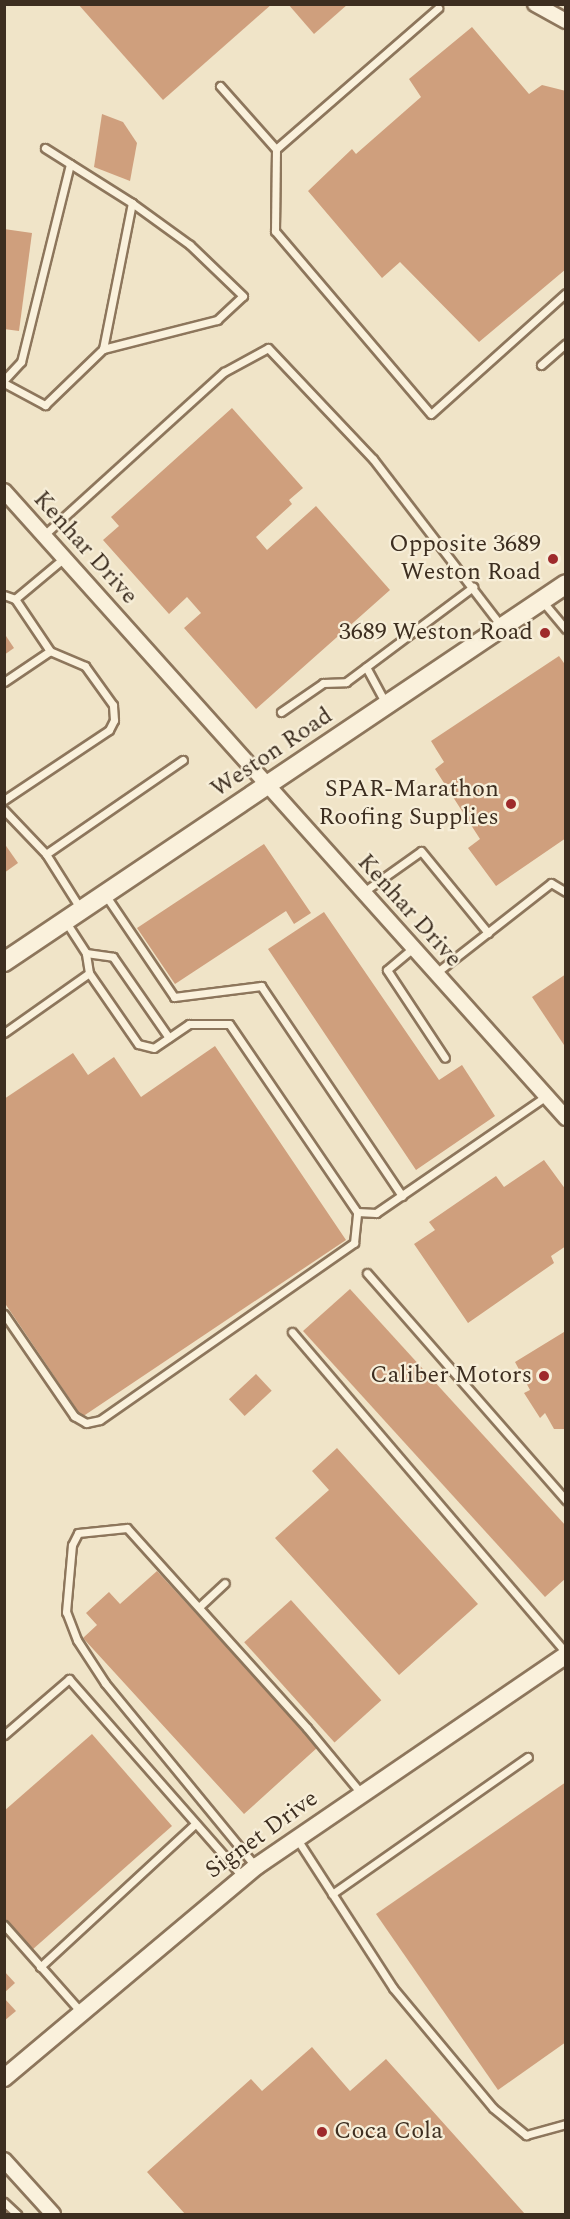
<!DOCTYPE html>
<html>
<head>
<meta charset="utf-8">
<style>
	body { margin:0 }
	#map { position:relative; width:570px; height:2219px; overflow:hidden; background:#f0e4c8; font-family:Spectral,serif }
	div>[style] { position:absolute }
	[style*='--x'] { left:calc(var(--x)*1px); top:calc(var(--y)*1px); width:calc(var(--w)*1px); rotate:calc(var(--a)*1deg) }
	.building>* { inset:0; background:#cf9f7d; transform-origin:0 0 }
	.roads { filter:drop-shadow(2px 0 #8d765c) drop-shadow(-2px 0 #8d765c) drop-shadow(0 2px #8d765c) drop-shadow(0 -2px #8d765c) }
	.service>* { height:7px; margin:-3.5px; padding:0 3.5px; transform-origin:3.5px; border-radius:3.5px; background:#faf1dc }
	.minor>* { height:14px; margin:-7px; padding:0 7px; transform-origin:7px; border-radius:7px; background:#faf1dc }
	.tertiary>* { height:16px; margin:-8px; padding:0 8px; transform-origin:8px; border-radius:8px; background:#faf1dc }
	.secondary>* { height:18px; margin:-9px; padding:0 9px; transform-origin:9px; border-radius:9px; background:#faf1dc }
	.dots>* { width:16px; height:16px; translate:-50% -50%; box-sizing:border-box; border:3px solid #f7eed8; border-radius:50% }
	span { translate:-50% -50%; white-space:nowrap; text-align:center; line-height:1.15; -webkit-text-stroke:4.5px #f7eed8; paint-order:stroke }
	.poi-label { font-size:24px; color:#3d2e20 }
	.right { translate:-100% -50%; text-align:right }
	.left { translate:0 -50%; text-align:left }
	.street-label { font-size:24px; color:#3d2e20 }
	.frame { position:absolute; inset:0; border:6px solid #3d2e20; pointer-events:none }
</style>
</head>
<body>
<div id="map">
	<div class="building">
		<i style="clip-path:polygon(78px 4px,272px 4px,163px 100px)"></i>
		<i style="clip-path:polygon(288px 4px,348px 4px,314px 34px)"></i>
		<i style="clip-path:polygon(472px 27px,529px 94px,542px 85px,566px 91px,566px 269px,479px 342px,400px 262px,382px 278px,308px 191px,352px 149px,356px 154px,421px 97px,409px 79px)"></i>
		<i style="clip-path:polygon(102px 114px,123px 122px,137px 143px,130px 181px,94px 167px)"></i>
		<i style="clip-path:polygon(4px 229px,32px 233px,19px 331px,4px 329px)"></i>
		<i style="clip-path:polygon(232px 408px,303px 488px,289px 500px,292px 504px,256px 537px,267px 550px,316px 506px,390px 590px,256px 709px,184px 628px,201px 613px,187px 597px,169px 614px,103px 540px,119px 526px,111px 517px)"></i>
		<i style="clip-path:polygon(4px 633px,14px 648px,4px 655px)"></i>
		<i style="clip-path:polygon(559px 656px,566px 666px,566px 838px,496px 886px,468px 848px,480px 839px,435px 769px,444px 762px,431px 741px)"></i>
		<i style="clip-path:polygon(4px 843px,18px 863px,4px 873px)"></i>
		<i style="clip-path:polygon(264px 844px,311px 913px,294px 924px,286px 911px,175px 984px,137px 928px)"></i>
		<i style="clip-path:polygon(324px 912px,439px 1080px,462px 1065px,495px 1116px,416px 1170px,268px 949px)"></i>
		<i style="clip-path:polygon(566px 974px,566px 1048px,532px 997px)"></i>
		<i style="clip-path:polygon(215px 1046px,346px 1240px,82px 1417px,4px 1302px,4px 1099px,73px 1053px,88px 1075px,114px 1057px,141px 1097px)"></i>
		<i style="clip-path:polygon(544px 1160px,566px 1190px,566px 1246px,551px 1256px,554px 1263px,468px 1323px,414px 1244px,435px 1230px,429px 1222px,496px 1176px,504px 1187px)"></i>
		<i style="clip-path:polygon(350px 1289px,566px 1526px,566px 1578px,545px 1597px,303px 1331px)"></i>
		<i style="clip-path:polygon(564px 1332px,566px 1429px,554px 1429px,545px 1413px,540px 1418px,524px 1393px,530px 1390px,515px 1362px)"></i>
		<i style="left:256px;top:1374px;width:23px;height:37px;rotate:47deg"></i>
		<i style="clip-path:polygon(337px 1448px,478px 1604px,399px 1675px,275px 1538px,329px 1490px,312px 1471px)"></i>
		<i style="clip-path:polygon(157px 1571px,318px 1747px,244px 1814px,83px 1638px,97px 1625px,86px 1613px,109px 1592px,120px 1604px)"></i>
		<i style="left:291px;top:1600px;width:135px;height:63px;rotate:48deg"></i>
		<i style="clip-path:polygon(92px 1734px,172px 1826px,32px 1950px,4px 1918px,4px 1811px)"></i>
		<i style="clip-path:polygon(566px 1782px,566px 2042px,498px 2090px,376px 1914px)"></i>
		<i style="clip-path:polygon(4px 1971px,15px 1983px,4px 1993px)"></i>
		<i style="clip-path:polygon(4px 1998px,16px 2011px,4px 2021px)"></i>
		<i style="clip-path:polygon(312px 2047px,350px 2091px,386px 2059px,525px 2214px,185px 2214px,147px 2172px,251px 2079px,262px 2091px)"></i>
	</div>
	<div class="roads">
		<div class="service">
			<i style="--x:220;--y:86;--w:84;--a:48.4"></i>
			<i style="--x:276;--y:149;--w:215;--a:-41"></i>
			<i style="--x:276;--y:149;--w:82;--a:90.7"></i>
			<i style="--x:275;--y:231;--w:240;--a:49.6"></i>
			<i style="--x:431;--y:414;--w:181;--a:-41.9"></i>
			<i style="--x:103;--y:349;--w:118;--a:-14.3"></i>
			<i style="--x:217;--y:320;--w:35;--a:-43"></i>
			<i style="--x:243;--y:296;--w:74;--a:-136.1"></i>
			<i style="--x:190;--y:245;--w:72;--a:-144.1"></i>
			<i style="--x:541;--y:365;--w:33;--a:-41"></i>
			<i style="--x:4;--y:380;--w:25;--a:-47"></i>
			<i style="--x:21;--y:362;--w:204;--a:-76.1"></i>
			<i style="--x:4;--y:383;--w:47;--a:28.2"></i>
			<i style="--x:45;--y:405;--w:81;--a:-44"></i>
			<i style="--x:103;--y:349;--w:149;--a:-78.8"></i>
			<i style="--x:132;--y:203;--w:103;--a:-147.7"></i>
			<i style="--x:44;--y:535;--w:243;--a:-42.2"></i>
			<i style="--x:224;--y:372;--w:50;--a:-28.6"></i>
			<i style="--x:268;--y:348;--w:153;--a:46.6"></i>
			<i style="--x:373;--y:459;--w:212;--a:52.5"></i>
			<i style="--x:4;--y:595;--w:12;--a:20"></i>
			<i style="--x:543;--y:602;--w:35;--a:50"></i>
			<i style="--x:366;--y:667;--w:42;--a:61.6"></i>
			<i style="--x:4;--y:682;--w:55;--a:-34"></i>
			<i style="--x:281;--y:712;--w:51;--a:-34.6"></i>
			<i style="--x:323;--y:683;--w:23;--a:-2"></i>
			<i style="--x:346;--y:682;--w:159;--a:-36.8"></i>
			<i style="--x:4;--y:800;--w:126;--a:-33.7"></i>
			<i style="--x:109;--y:730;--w:11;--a:-63"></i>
			<i style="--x:114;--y:720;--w:15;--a:-94"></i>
			<i style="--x:113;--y:705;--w:48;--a:-125.7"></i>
			<i style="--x:85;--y:666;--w:38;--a:-157"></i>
			<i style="--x:50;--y:651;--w:63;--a:-123.9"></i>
			<i style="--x:15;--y:599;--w:64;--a:-39.9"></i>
			<i style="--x:4;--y:810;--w:61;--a:46.3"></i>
			<i style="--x:362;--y:893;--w:72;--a:-35.4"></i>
			<i style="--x:421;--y:851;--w:106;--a:50.7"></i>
			<i style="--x:106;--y:896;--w:122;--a:56"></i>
			<i style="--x:174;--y:997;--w:88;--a:-7.2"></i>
			<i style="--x:261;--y:986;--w:253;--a:56.1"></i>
			<i style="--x:80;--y:908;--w:64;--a:-122.2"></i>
			<i style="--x:46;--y:854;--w:166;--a:-34.5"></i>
			<i style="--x:413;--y:948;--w:34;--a:140"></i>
			<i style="--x:387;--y:970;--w:105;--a:56.6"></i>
			<i style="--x:86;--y:953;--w:27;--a:8"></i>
			<i style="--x:113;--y:957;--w:98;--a:55.3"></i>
			<i style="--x:436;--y:973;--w:146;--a:-38"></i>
			<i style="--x:551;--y:883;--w:17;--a:31"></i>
			<i style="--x:4;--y:1033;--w:104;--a:-35.2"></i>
			<i style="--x:357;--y:1212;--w:19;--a:3"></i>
			<i style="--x:376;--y:1213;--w:206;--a:-34.5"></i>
			<i style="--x:367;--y:1273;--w:302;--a:48.8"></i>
			<i style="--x:4;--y:1314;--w:124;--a:55.5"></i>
			<i style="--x:74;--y:1416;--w:14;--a:30"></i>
			<i style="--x:86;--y:1423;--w:14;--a:-12"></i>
			<i style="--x:100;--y:1420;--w:310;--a:-34.9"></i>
			<i style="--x:354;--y:1243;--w:31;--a:-84"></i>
			<i style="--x:357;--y:1212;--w:227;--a:-124.2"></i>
			<i style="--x:229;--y:1024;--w:40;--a:180"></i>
			<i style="--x:189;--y:1024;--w:42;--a:145.6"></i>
			<i style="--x:154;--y:1048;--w:16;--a:-166"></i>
			<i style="--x:138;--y:1044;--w:86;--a:-124.6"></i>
			<i style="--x:89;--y:973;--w:20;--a:-99"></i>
			<i style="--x:86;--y:953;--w:38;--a:-123"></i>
			<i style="--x:292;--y:1332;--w:422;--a:49.5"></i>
			<i style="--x:199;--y:1607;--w:35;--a:-43"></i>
			<i style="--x:4;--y:1735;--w:86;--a:-40.7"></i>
			<i style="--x:69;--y:1679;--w:264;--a:48.7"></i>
			<i style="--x:297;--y:1839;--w:177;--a:57.2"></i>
			<i style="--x:393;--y:1988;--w:156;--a:50.2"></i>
			<i style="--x:493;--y:2108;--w:43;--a:39.3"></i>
			<i style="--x:526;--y:2135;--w:41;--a:-15.4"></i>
			<i style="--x:256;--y:1867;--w:238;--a:-129.4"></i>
			<i style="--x:105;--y:1683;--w:51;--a:-123.1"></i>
			<i style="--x:77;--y:1640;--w:30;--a:-111"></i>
			<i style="--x:66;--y:1612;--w:67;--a:-84.9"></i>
			<i style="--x:72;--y:1545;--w:13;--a:-63"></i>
			<i style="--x:78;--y:1533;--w:49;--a:-5.8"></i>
			<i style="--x:127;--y:1528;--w:269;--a:48"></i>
			<i style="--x:307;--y:1728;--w:85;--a:50.3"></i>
			<i style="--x:332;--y:1894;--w:239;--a:-35"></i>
			<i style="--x:4;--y:1925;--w:116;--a:48.5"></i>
			<i style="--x:40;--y:1967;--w:211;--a:-42.7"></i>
			<i style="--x:4;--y:2202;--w:18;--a:43"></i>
		</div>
		<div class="minor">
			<i style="--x:535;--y:4;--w:35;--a:29"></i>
			<i style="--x:4;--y:491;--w:842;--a:48.13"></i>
			<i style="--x:4;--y:2160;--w:73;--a:47.8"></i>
		</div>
		<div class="tertiary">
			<i style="--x:4;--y:2078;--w:330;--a:-40"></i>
			<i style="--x:257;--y:1866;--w:374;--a:-34.3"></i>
		</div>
		<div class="secondary">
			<i style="--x:4;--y:962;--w:677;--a:-33.92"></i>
		</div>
	</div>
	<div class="dots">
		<i style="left:553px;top:559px;background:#9e2a2b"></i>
		<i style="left:545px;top:633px;background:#9e2a2b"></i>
		<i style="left:511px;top:804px;background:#9e2a2b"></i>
		<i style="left:544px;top:1376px;background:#9e2a2b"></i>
		<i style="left:322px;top:2132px;background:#9e2a2b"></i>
	</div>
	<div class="poi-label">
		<span class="right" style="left:541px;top:559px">Opposite 3689<br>Weston Road</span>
		<span class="right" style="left:533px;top:633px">3689 Weston Road</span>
		<span class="right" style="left:499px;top:804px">SPAR-Marathon<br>Roofing Supplies</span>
		<span class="right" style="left:532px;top:1376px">Caliber Motors</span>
		<span class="left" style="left:334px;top:2132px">Coca Cola</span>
	</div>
	<div class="street-label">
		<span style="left:85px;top:548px;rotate:48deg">Kenhar Drive</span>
		<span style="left:272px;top:753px;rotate:-34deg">Weston Road</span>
		<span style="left:409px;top:911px;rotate:48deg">Kenhar Drive</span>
		<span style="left:262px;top:1835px;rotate:-36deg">Signet Drive</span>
	</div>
	<div class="frame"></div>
</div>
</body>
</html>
